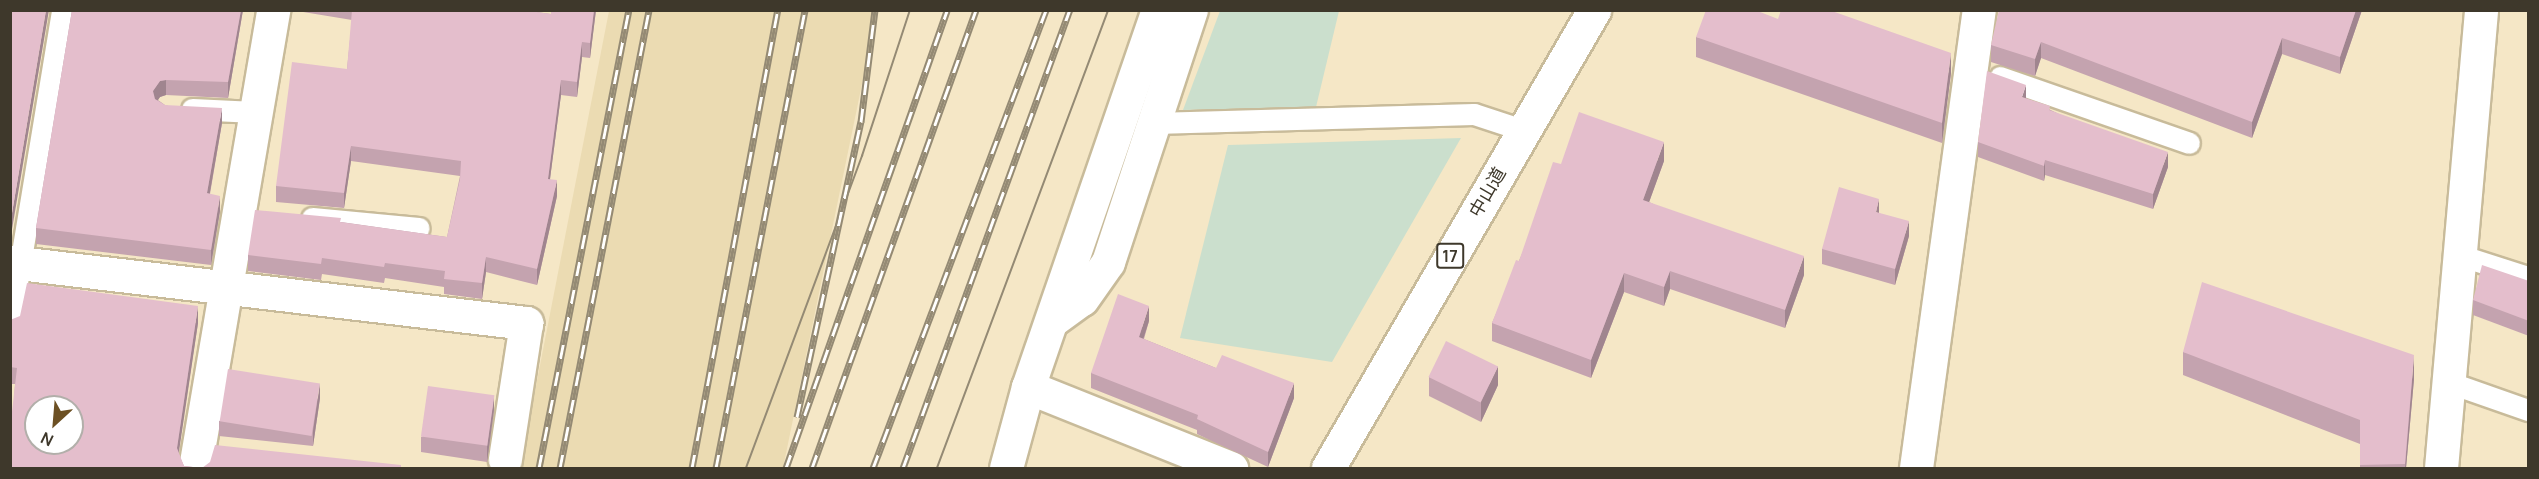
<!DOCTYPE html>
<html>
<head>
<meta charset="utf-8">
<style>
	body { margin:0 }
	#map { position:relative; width:2539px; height:479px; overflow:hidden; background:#f5e7c6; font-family:Manrope,"Noto Sans JP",sans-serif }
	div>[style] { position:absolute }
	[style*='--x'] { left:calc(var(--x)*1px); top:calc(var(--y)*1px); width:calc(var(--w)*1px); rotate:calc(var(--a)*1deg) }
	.built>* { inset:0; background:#ebdbb2 }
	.green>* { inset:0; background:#cbdfcd }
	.roads { filter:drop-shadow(2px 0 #c8bb9a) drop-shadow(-2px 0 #c8bb9a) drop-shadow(0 2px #c8bb9a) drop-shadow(0 -2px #c8bb9a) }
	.lane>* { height:21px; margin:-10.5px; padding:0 10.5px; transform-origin:10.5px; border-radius:10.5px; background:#fff }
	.street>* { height:33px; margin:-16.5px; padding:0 16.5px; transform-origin:16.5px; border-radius:16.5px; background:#fff }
	.secondary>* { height:33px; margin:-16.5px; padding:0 16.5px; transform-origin:16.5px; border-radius:16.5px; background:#fff }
	.highway>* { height:33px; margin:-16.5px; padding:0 16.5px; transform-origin:16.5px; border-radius:16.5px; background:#fff }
	.tram>* { height:1.5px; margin:-0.75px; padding:0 0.75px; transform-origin:0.75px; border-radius:0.75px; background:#948a74 }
	.rail>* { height:7px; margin-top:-3.5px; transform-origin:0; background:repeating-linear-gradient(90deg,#fff 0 14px,#948a74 0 28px); box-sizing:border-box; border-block:2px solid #948a74 }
	.wall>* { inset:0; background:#c4a3af }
	.shaded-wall>* { inset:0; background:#a0858f }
	.building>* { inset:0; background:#e4becc; transform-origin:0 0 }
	span { translate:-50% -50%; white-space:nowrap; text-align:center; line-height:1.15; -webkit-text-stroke:5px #fff; paint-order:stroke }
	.shield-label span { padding:2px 4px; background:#fff; border:2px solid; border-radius:4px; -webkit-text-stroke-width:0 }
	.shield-label { font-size:16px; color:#3e382b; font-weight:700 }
	.street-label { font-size:18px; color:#3e382b }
	.frame { position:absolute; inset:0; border:12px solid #3e382b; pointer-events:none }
	.north { position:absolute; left:24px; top:395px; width:60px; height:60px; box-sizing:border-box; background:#fff; border:2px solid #b2afaa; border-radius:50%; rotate:206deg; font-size:16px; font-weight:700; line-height:24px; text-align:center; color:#3e382b }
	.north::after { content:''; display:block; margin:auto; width:21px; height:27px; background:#6c5023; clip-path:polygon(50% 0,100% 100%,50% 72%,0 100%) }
</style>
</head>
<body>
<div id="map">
	<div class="built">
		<i style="clip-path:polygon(609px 11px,877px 11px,783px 468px,520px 468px)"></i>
	</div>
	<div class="green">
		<i style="clip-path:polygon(1220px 11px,1339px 11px,1316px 107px,1183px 110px)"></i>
		<i style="clip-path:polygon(1461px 138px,1332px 362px,1180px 338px,1228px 145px)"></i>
	</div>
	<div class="roads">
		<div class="lane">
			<i style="--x:2000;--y:77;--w:200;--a:19.2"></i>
			<i style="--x:192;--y:109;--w:63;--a:2.7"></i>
			<i style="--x:1154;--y:123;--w:320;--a:-1.6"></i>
			<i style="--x:1474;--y:114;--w:52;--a:18.1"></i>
			<i style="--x:312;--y:218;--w:107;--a:5.3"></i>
			<i style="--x:2459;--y:255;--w:72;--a:17.7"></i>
			<i style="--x:10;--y:325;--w:319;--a:-80.6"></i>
			<i style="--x:2448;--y:382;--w:85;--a:19.3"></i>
		</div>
		<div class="street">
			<i style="--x:10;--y:262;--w:520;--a:6.74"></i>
			<i style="--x:526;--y:323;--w:138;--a:98.8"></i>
			<i style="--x:1054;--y:319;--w:34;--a:-36"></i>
			<i style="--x:1082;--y:299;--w:45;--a:-54.9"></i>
			<i style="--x:1108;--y:262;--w:265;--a:-71.8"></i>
			<i style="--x:1028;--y:387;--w:219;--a:21.8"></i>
			<i style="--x:195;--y:468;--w:465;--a:-80.3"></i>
			<i style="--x:1916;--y:468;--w:462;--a:-82.2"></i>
			<i style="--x:2441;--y:468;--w:460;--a:-85"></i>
		</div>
		<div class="secondary">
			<i style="--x:1006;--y:468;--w:84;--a:-74.8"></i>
			<i style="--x:1028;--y:387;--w:399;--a:-71"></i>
		</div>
		<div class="highway">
			<i style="--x:1328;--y:468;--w:530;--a:-59.85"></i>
		</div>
	</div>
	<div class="tram">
		<i style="--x:746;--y:468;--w:333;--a:-69.6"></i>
		<i style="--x:862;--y:156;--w:154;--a:-71.8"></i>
		<i style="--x:937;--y:468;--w:489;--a:-69.5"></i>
	</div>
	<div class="rail">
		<i style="--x:797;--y:417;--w:302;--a:-77.8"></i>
		<i style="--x:861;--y:122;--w:113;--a:-82.9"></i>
		<i style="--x:539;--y:468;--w:467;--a:-78.9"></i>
		<i style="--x:560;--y:468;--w:467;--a:-79"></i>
		<i style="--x:692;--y:468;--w:466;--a:-79.4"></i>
		<i style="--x:716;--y:468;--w:467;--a:-79"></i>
		<i style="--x:786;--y:468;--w:485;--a:-70.6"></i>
		<i style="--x:812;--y:468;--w:486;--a:-70.3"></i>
		<i style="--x:873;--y:468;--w:490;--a:-69.3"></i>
		<i style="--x:903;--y:468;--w:487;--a:-70"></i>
	</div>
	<div class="wall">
		<i style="clip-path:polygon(72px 10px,243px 10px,228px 98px,166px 95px,160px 97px,158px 100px,165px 105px,222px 123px,210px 194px,220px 211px,211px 265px,36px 244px,36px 228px)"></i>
		<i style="clip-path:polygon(291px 10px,522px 10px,551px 14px,596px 10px,590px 58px,582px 57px,577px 97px,561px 95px,550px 179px,557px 196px,537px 285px,486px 272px,482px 299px,444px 294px,444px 287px,385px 278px,384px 283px,322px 274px,321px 280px,248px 271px,248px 255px,341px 222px,447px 237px,460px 176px,351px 161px,344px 208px,276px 202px,276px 186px,347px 69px,352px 20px)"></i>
		<i style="clip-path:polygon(2362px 10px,2340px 74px,2282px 54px,2252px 138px,2041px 58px,2035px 76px,1991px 62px,1991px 45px)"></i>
		<i style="clip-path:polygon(1696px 37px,1951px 73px,1942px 143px,1696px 57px)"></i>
		<i style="clip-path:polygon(2026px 98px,2168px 167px,2153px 209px,2045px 175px,2044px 181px,1978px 157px,1978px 142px)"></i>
		<i style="clip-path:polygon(1664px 161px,1649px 202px,1804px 275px,1785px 328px,1670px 289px,1664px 306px,1624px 292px,1591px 378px,1492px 341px,1492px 323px,1561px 164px)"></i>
		<i style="clip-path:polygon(1879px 213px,1909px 236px,1895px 285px,1822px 264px,1822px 249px)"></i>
		<i style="clip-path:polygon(2529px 281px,2529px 336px,2473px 315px,2473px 300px)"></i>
		<i style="clip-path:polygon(10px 320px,198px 323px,178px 453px,184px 466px,202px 468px,401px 468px,10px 468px,15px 384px,10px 384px)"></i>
		<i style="clip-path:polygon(1149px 321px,1144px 339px,1216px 368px,1294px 398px,1268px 467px,1197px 434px,1197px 430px,1091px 388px,1091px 373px)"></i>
		<i style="clip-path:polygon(2183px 352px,2414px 379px,2406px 468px,2360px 468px,2360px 444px,2183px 375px)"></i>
		<i style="clip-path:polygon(1429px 377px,1498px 385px,1481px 422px,1429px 396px)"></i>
		<i style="clip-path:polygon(320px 398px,313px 446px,219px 436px,219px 421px)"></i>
		<i style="clip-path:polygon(494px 410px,487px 462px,421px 452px,421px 437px)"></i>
	</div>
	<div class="shaded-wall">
		<i style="clip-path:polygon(46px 10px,49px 10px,10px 241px,10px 225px)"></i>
		<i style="clip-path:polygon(241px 10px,243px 10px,228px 98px,228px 82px)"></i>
		<i style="clip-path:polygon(594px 10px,596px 10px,590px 58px,590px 43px)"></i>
		<i style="clip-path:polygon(2356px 10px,2362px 10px,2340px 74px,2340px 57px)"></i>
		<i style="clip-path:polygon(2282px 38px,2282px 54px,2252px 138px,2252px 122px)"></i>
		<i style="clip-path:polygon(582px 42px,582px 57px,577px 97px,577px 82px)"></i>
		<i style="clip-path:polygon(2041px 42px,2041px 58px,2035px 76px,2035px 59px)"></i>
		<i style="clip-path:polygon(1951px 53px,1951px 73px,1942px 143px,1942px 123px)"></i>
		<i style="clip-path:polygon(166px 80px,166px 95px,160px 97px,153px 107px,153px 91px,160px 81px)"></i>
		<i style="clip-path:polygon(561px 80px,561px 95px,548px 194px,548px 179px)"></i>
		<i style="clip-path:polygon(2026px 85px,2026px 100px,2022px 97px)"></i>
		<i style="clip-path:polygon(222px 108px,222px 123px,207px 209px,207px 193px)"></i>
		<i style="clip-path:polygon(1664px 142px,1664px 161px,1643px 219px,1643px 200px)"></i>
		<i style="clip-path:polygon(351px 146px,351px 161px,344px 208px,344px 193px)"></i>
		<i style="clip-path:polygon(2168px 152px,2168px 167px,2153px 209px,2153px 194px)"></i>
		<i style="clip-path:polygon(2045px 160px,2045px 175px,2044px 181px,2044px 166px)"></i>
		<i style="clip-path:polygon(557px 180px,557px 196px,537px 285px,537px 269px)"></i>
		<i style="clip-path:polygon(220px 196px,220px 211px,211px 265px,211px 250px)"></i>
		<i style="clip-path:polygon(1879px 199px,1879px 214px,1876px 212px)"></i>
		<i style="clip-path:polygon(1909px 221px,1909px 236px,1895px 285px,1895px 269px)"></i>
		<i style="clip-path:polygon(1804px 256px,1804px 275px,1785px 328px,1785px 310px)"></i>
		<i style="clip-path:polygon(486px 257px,486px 272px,482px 299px,482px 283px)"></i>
		<i style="clip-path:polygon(1670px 271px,1670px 289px,1664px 306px,1664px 287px)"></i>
		<i style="clip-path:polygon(1624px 273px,1624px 292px,1591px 378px,1591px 360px)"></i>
		<i style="clip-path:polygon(198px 306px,198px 323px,177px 465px,177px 448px)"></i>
		<i style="clip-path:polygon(1149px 306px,1149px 321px,1139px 352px,1139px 337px)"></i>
		<i style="clip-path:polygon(2414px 355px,2414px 379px,2406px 468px,2405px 468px)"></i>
		<i style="clip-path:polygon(1498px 366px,1498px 385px,1481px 422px,1481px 402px)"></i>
		<i style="clip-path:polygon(320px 383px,320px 398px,313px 446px,313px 431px)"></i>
		<i style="clip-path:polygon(1294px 383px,1294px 398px,1268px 467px,1268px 452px)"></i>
		<i style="clip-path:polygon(494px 395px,494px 410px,487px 462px,487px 447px)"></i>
	</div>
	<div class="building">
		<i style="clip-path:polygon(10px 10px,46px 10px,10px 225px)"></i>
		<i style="clip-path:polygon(72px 10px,241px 10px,228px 82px,166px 80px,160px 81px,153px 91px,155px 99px,165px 105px,222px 108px,207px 193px,220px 196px,211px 250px,36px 228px)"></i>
		<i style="clip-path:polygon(352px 10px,522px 10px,551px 14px,551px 10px,594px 10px,590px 43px,582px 42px,577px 82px,561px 80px,548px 179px,557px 180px,537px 269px,486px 257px,482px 283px,444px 279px,445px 271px,385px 263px,384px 267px,322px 258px,321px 264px,248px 255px,255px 210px,341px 218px,340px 222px,447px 237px,460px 179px,461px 161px,351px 146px,344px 193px,276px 186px,292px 62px,347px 69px)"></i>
		<i style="clip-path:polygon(1706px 10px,1755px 10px,1778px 19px,1781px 10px,1829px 10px,1951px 53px,1942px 123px,1696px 37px)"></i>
		<i style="clip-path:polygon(1999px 10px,2356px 10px,2340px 57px,2282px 38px,2252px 122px,2041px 42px,2035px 59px,1991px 45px)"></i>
		<i style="clip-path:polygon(1987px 71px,2026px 85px,2022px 97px,2050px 106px,2049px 110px,2168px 152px,2153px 194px,2045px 160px,2044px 166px,1978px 142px)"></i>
		<i style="clip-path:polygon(1579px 112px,1664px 142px,1643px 200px,1804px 256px,1785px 310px,1670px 271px,1664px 287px,1624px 273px,1591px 360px,1492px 323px,1516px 260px,1519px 261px,1553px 162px,1561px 164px)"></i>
		<i style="clip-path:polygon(1839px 187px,1879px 199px,1876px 212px,1909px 221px,1895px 269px,1822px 249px)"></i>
		<i style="clip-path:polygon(2482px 265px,2529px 281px,2529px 321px,2473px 300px)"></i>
		<i style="clip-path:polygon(2202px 282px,2414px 355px,2405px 464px,2360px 465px,2360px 420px,2183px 352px)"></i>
		<i style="clip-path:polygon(evenodd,27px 283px,198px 306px,177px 448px,184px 466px,202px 468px,210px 462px,215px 445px,401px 465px,401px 468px,10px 468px,10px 429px,17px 368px,10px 367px,10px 320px,20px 316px,27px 283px,36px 407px,72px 407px,72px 443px,36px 443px,36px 407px)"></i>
		<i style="clip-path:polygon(1118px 294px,1149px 306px,1139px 337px,1216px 368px,1222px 355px,1294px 383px,1268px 452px,1197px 419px,1198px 415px,1091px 373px)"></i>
		<i style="left:1446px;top:341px;width:58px;height:40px;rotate:26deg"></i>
		<i style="left:228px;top:369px;width:93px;height:53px;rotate:9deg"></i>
		<i style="left:428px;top:386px;width:67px;height:51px;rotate:8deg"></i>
	</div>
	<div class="shield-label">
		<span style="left:1450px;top:256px">17</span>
	</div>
	<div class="street-label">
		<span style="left:1487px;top:192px;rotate:-60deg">中山道</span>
	</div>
	<div class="frame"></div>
	<div class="north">N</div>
</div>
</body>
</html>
